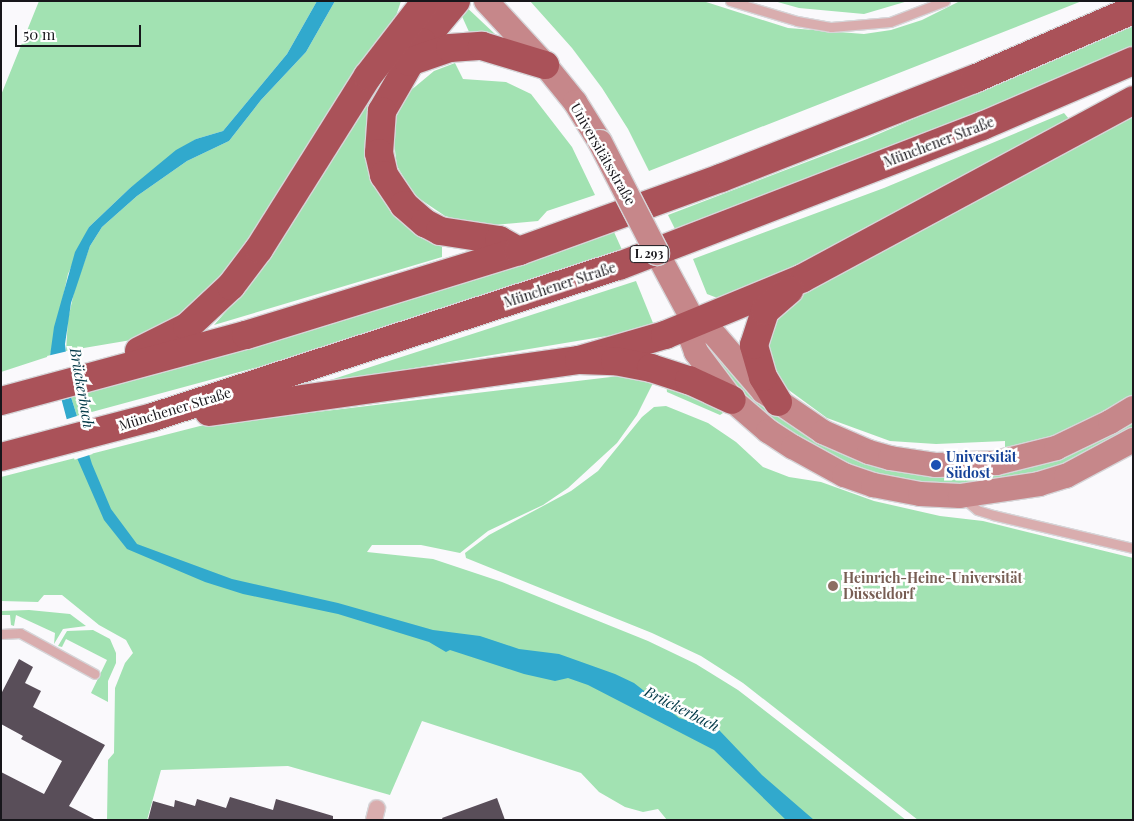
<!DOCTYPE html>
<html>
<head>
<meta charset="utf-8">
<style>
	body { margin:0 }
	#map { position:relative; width:1134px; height:821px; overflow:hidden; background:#faf9fc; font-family:"Playfair Display",serif }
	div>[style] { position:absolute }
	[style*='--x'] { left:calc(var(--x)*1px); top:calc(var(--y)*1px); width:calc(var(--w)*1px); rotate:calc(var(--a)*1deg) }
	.green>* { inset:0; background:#a2e2b2 }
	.water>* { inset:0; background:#31a9cd }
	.pier>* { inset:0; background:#faf9fc; transform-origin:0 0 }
	.building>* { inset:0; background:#594e59 }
	.roads { filter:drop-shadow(1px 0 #d6d5d8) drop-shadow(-1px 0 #d6d5d8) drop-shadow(0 1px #d6d5d8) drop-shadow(0 -1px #d6d5d8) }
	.lane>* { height:9px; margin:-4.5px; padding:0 4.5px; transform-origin:4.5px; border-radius:4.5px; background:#d9adae }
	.street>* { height:16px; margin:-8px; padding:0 8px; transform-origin:8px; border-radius:8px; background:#d9adae }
	.secondary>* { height:24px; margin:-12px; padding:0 12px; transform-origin:12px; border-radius:12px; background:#c6878a }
	.highway>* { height:28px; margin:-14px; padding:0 14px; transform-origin:14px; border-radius:14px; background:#aa5259 }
	.bridges { filter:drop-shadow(1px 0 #d6d5d8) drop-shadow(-1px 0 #d6d5d8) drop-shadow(0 1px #d6d5d8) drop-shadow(0 -1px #d6d5d8) }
	.secondary-bridge>* { height:24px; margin:-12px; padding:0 12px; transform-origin:12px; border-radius:12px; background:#c6878a }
	.dots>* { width:14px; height:14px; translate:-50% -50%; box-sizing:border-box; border:2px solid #fff; border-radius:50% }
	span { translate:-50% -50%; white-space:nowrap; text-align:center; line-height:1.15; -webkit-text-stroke:5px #fff; paint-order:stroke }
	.shield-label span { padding:1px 4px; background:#fff; border:1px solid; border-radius:4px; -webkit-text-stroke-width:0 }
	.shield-label { font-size:12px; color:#17161b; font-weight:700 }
	.street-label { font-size:14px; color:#17161b }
	.transit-label { font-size:14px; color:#164399; font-weight:700 }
	.left { translate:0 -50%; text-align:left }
	.education-label { font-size:14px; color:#785e54; font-weight:700 }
	.water-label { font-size:15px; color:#023847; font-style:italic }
	.frame { position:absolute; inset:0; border:2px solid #17161b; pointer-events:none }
	.scale { position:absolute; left:15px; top:25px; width:126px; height:22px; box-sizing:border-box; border:2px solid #17161b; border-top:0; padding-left:6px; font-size:15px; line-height:18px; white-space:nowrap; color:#17161b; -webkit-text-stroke:4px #fff; paint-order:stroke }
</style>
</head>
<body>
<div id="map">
	<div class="green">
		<i style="clip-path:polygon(39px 1px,317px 1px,287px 54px,223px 131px,196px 139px,130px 188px,89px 227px,68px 274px,50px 356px,1px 372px,1px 95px)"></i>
		<i style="clip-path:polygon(335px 1px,401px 1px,394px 22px,210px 298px,143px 338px,66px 351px,68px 319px,75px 288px,90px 246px,102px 227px,137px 196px,187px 161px,229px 141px,261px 100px,306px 52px)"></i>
		<i style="clip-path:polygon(530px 1px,703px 1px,788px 28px,864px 34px,891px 30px,922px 20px,960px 1px,1082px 1px,649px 171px,628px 129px,602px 88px,572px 48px)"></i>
		<i style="clip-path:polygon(774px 1px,908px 1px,864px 14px,799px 8px)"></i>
		<i style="clip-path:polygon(462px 3px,496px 35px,496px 37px,470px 34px,460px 12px)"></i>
		<i style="clip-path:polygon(1133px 24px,1133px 47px,966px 120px,676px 231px,668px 215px,867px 139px)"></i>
		<i style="clip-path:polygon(455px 63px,463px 79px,506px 82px,531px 94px,572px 147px,595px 195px,547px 211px,538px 221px,484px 226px,445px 216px,414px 195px,397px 166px,393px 135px,395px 119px,410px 91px,434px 71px)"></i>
		<i style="clip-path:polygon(367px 97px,373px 102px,367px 125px,366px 153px,377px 188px,391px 210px,442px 243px,442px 257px,214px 325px,244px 291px)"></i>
		<i style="clip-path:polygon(1133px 112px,1133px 394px,1086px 425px,1032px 445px,1005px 447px,1005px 441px,936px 444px,890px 441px,827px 418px,786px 388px,774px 371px,769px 351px,770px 327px,785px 303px)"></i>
		<i style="clip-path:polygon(1064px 113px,1069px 119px,739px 298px,720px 299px,707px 294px,693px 259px,884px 188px)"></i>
		<i style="clip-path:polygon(614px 232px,623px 252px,262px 366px,77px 416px,71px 397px,343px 320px)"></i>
		<i style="clip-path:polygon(636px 281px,655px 328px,318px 384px)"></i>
		<i style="clip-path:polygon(720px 354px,756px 395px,926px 472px,1133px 417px,1133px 431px,1065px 467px,1006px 482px,940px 485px,873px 474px,807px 447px,753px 406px,711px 358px)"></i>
		<i style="clip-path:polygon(636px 374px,655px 379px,637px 415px,617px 443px,568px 488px,543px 505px,488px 531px,460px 553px,421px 545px,372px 545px,367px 552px,433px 559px,502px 582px,648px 641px,696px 664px,738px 690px,906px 820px,667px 820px,658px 809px,643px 812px,625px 807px,599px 792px,581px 773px,422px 721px,390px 795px,288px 766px,161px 770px,147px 820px,107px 820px,108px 760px,114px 753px,115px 688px,125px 663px,133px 653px,126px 640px,99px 625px,62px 595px,44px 595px,38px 602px,1px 601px,1px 477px,200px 426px)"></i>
		<i style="clip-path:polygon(666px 382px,711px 404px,723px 413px,720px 415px,667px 392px)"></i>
		<i style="clip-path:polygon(666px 406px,708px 423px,736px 442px,763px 467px,789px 477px,821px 482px,874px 501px,940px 516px,983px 521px,1133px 558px,1133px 820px,918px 820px,743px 683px,701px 656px,652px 633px,466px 558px,465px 553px,489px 535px,571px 491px,598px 471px,642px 417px,654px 407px)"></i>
		<i style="clip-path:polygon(29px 610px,70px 614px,86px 626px,63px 629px,54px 644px,55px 633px,16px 615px,14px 626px,11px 625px,10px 615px,1px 615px,1px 611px)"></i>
		<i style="clip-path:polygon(93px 630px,110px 639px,116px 653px,116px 663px,108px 681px,108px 702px,91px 693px,107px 660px,66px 639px,62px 647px,58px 646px,67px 631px)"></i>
	</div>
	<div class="water">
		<i style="clip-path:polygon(317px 1px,335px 1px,306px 52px,261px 100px,229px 141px,187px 161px,137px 196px,102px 227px,90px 246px,71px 303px,65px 344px,71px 397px,92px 464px,111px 509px,137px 544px,232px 579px,338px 603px,433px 630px,480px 636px,519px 649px,559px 654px,615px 674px,634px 683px,679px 718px,719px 730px,762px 775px,814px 820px,786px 820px,714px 750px,588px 685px,568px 678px,555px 681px,524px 674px,450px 650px,446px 652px,429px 642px,338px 614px,243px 594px,205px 582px,127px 549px,104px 520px,77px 458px,50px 356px,54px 327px,75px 252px,89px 227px,130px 188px,176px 150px,196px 139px,223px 131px,287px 54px)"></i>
	</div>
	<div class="pier">
		<i style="clip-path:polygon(68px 351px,74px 396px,57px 401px,47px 356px)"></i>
		<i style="left:80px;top:415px;width:41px;height:19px;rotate:72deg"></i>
	</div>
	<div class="building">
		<i style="clip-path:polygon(19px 659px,33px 667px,25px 683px,41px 691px,33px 707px,105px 745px,69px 806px,96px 820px,1px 820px,1px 772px,44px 794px,62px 761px,21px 739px,23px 736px,1px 724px,1px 694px)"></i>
		<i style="clip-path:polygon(230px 797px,273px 810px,276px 799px,333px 816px,333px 820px,148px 820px,153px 801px,174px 807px,175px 800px,195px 806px,197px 799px,226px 808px)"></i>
		<i style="clip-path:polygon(497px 798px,505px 820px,443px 820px,442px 818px)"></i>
	</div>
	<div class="roads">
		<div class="lane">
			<i style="--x:730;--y:1;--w:70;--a:16.6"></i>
			<i style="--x:797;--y:21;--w:35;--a:10"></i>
			<i style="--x:831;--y:27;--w:59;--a:-4.8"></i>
			<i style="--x:890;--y:22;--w:59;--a:-20.9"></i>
			<i style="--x:964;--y:499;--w:17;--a:40"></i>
			<i style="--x:977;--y:510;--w:17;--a:17"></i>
			<i style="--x:993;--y:515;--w:144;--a:13.3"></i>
			<i style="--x:1;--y:634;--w:19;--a:-3"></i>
			<i style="--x:20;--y:633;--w:85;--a:28.7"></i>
		</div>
		<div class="street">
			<i style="--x:374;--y:820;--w:12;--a:-76"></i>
		</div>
		<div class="secondary">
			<i style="--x:486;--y:1;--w:87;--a:47.3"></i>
			<i style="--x:545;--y:65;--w:48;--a:51"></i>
			<i style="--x:575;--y:102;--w:47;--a:58"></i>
			<i style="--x:657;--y:253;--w:81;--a:61.8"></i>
			<i style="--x:695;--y:324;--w:20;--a:27"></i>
			<i style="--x:713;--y:333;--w:77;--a:49.2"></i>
			<i style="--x:763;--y:391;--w:73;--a:34.3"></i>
			<i style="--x:823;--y:432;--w:50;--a:23.5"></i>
			<i style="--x:869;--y:452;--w:22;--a:16"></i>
			<i style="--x:890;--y:458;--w:47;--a:8.7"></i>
			<i style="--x:936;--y:465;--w:60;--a:-1.9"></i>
			<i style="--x:996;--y:463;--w:62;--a:-14"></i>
			<i style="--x:1056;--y:448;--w:60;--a:-25.7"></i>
			<i style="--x:1110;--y:422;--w:27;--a:-31"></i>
			<i style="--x:695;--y:324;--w:15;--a:106"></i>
			<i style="--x:691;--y:338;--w:15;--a:70"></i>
			<i style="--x:696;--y:352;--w:60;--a:53.1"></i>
			<i style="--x:732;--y:400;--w:48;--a:40.7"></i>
			<i style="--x:768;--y:431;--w:30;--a:33"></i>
			<i style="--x:793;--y:447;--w:58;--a:28.8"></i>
			<i style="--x:844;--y:475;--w:31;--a:19"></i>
			<i style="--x:873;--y:485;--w:48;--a:10.8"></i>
			<i style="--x:920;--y:494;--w:40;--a:2.9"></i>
			<i style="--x:960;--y:496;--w:80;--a:-8.6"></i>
			<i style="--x:1039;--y:484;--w:28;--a:-17"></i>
			<i style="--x:1066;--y:476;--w:76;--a:-28.2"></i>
		</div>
		<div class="highway">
			<i style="--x:456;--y:1;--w:53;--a:129.7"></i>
			<i style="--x:422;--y:42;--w:80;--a:120.1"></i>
			<i style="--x:382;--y:111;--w:42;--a:94.1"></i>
			<i style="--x:379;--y:153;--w:23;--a:77"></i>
			<i style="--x:384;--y:175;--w:36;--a:56"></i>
			<i style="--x:404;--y:205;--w:28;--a:41"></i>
			<i style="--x:425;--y:223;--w:17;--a:28"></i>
			<i style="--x:440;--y:231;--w:60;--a:8.7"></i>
			<i style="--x:499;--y:240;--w:23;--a:29"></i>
			<i style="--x:409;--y:62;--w:43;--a:-18.9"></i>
			<i style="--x:450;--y:48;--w:32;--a:-4"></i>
			<i style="--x:482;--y:46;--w:66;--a:16.8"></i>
			<i style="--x:139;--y:351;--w:54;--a:-26.6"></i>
			<i style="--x:187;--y:327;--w:60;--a:-43"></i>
			<i style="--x:231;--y:286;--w:46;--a:-52.9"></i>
			<i style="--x:259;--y:249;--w:204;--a:-57.8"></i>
			<i style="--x:368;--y:76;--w:95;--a:-52.3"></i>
			<i style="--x:579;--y:360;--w:90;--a:-16.2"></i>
			<i style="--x:665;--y:335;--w:149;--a:-22.4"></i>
			<i style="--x:803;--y:278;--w:375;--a:-28.3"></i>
			<i style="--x:1;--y:401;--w:254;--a:-15.1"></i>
			<i style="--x:246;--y:335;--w:286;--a:-17.1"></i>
			<i style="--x:519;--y:251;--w:215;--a:-19.9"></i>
			<i style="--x:721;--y:178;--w:272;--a:-21.4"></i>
			<i style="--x:974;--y:79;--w:173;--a:-23.5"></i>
			<i style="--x:778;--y:402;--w:29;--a:-121"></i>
			<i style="--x:763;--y:377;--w:33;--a:-106"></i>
			<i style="--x:754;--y:345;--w:36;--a:-72"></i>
			<i style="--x:765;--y:311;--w:32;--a:-41"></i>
			<i style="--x:209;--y:412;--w:374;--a:-8"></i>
			<i style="--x:579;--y:360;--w:36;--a:2"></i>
			<i style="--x:615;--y:361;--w:37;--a:11"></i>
			<i style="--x:651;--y:368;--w:40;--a:18"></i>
			<i style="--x:689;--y:380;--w:47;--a:24.9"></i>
			<i style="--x:1;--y:457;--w:157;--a:-14.7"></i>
			<i style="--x:153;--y:417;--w:490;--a:-18"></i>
			<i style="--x:619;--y:266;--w:389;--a:-21.1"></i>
			<i style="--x:982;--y:126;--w:164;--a:-23.3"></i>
		</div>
	</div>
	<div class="bridges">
		<div class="secondary-bridge">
			<i style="--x:600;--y:142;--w:125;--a:62.8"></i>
		</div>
	</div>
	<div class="dots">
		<i style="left:936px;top:465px;background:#1a4fb4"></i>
		<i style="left:833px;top:586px;background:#8d6e63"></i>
	</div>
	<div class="shield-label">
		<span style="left:649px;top:254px">L 293</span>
	</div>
	<div class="street-label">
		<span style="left:939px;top:142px;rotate:-21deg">Münchener Straße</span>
		<span style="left:603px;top:154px;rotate:60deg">Universitätsstraße</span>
		<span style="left:560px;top:285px;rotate:-18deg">Münchener Straße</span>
		<span style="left:175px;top:409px;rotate:-17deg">Münchener Straße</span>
	</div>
	<div class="transit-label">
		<span class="left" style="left:946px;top:465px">Universität<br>Südost</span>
	</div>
	<div class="education-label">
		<span class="left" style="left:843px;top:586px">Heinrich-Heine-Universität<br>Düsseldorf</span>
	</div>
	<div class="water-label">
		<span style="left:82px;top:388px;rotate:80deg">Brückerbach</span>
		<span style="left:682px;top:709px;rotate:27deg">Brückerbach</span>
	</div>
	<div class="frame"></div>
	<div class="scale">50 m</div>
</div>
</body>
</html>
